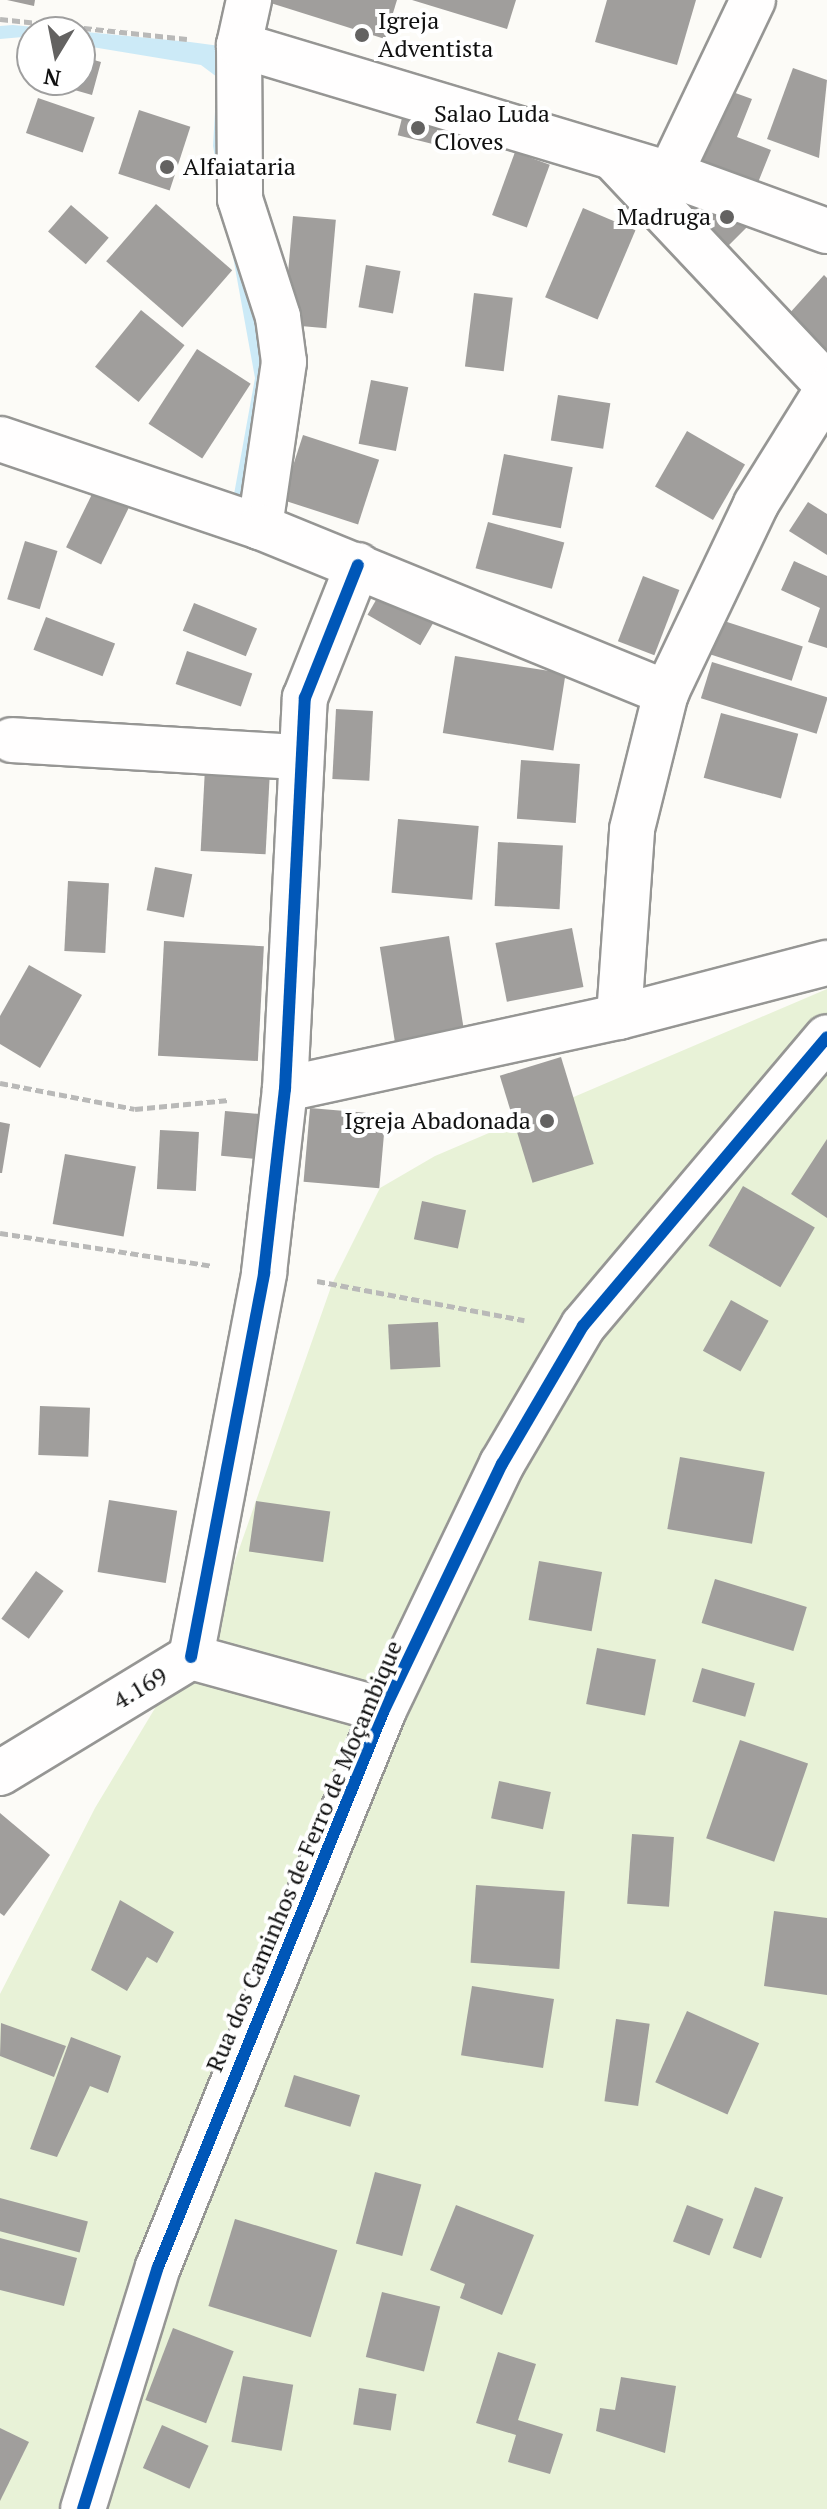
<!DOCTYPE html>
<html>
<head>
<meta charset="utf-8">
<style>
	body { margin:0 }
	#map { position:relative; width:827px; height:2509px; overflow:hidden; background:#fcfbf7; font-family:"PT Serif",serif }
	div>[style] { position:absolute }
	[style*='--x'] { left:calc(var(--x)*1px); top:calc(var(--y)*1px); width:calc(var(--w)*1px); rotate:calc(var(--a)*1deg) }
	.green>* { inset:0; background:#e8f2d7 }
	.water>* { inset:0; background:#cceaf7 }
	.building>* { inset:0; background:#a09e9c; transform-origin:0 0 }
	.path>* { height:5px; margin-top:-2.5px; transform-origin:0; background:repeating-linear-gradient(90deg,#b9b9b8 0 8px,transparent 0 12px) }
	.roads { filter:drop-shadow(2px 0 #969694) drop-shadow(-2px 0 #969694) drop-shadow(0 2px #969694) drop-shadow(0 -2px #969694) }
	.minor>* { height:44px; margin:-22px; padding:0 22px; transform-origin:22px; border-radius:22px; background:#fffefe }
	.cycleway>* { height:12px; margin:-6px; padding:0 6px; transform-origin:6px; border-radius:6px; background:#0057b8 }
	.dots>* { width:22px; height:22px; translate:-50% -50%; box-sizing:border-box; border:4px solid #fff; border-radius:50% }
	span { translate:-50% -50%; white-space:nowrap; text-align:center; line-height:1.15; -webkit-text-stroke:8px #fff; paint-order:stroke }
	.poi-label { font-size:24px; color:#101010 }
	.left { translate:0 -50%; text-align:left }
	.right { translate:-100% -50%; text-align:right }
	.street-label { font-size:24px; color:#101010 }
	.north { position:absolute; left:16px; top:16px; width:80px; height:80px; box-sizing:border-box; background:#fff; border:2px solid #9f9f9f; border-radius:50%; rotate:190deg; font-size:22px; font-weight:700; line-height:32px; text-align:center; color:#101010 }
	.north::after { content:''; display:block; margin:auto; width:28px; height:36px; background:#636261; clip-path:polygon(50% 0,100% 100%,50% 72%,0 100%) }
</style>
</head>
<body>
<div id="map">
	<div class="green">
		<i style="clip-path:polygon(827px 989px,827px 2509px,0 2509px,0 1994px,95px 1808px,223px 1595px,332px 1284px,380px 1188px,435px 1156px)"></i>
	</div>
	<div class="water">
		<i style="clip-path:polygon(13px 25px,190px 42px,220px 46px,273px 353px,254px 516px,231px 511px,255px 378px,213px 146px,217px 77px,201px 65px,80px 45px,80px 32px,0 39px,0 26px)"></i>
	</div>
	<div class="building">
		<i style="clip-path:polygon(7px 0,35px 0,34px 6px)"></i>
		<i style="clip-path:polygon(261px 0,397px 0,385px 39px)"></i>
		<i style="clip-path:polygon(412px 0,516px 0,507px 29px)"></i>
		<i style="clip-path:polygon(607px 0,696px 0,677px 65px,595px 42px)"></i>
		<i style="clip-path:polygon(80px 56px,101px 62px,92px 95px,43px 81px,80px 80px)"></i>
		<i style="clip-path:polygon(793px 68px,827px 80px,819px 158px,767px 139px)"></i>
		<i style="clip-path:polygon(716px 86px,752px 99px,737px 137px,771px 150px,757px 185px,688px 159px)"></i>
		<i style="left:38px;top:98px;width:60px;height:37px;rotate:19deg"></i>
		<i style="left:139px;top:110px;width:54px;height:67px;rotate:18deg"></i>
		<i style="left:404px;top:110px;width:37px;height:26px;rotate:14deg"></i>
		<i style="left:515px;top:152px;width:37px;height:67px;rotate:20deg"></i>
		<i style="left:729px;top:197px;width:34px;height:35px;rotate:45deg"></i>
		<i style="left:156px;top:204px;width:101px;height:76px;rotate:41deg"></i>
		<i style="left:71px;top:205px;width:50px;height:35px;rotate:41deg"></i>
		<i style="left:583px;top:208px;width:57px;height:97px;rotate:23deg"></i>
		<i style="left:293px;top:216px;width:43px;height:109px;rotate:5deg"></i>
		<i style="left:366px;top:265px;width:35px;height:43px;rotate:10deg"></i>
		<i style="clip-path:polygon(824px 275px,827px 278px,827px 350px,788px 315px)"></i>
		<i style="left:474px;top:293px;width:39px;height:74px;rotate:7deg"></i>
		<i style="left:141px;top:310px;width:56px;height:73px;rotate:39deg"></i>
		<i style="left:197px;top:349px;width:64px;height:89px;rotate:33deg"></i>
		<i style="left:371px;top:380px;width:38px;height:65px;rotate:11deg"></i>
		<i style="left:558px;top:395px;width:53px;height:46px;rotate:9deg"></i>
		<i style="left:687px;top:431px;width:67px;height:64px;rotate:30deg"></i>
		<i style="left:303px;top:435px;width:80px;height:68px;rotate:18deg"></i>
		<i style="left:504px;top:454px;width:70px;height:62px;rotate:11deg"></i>
		<i style="left:95px;top:488px;width:39px;height:66px;rotate:26deg"></i>
		<i style="clip-path:polygon(808px 502px,827px 514px,827px 555px,789px 531px)"></i>
		<i style="left:488px;top:522px;width:79px;height:48px;rotate:15deg"></i>
		<i style="left:25px;top:541px;width:34px;height:61px;rotate:17deg"></i>
		<i style="clip-path:polygon(794px 561px,827px 576px,827px 648px,808px 642px,820px 608px,781px 590px)"></i>
		<i style="left:643px;top:576px;width:39px;height:70px;rotate:21deg"></i>
		<i style="left:387px;top:581px;width:61px;height:39px;rotate:30deg"></i>
		<i style="left:194px;top:603px;width:68px;height:30px;rotate:22deg"></i>
		<i style="left:46px;top:617px;width:74px;height:35px;rotate:21deg"></i>
		<i style="left:721px;top:620px;width:86px;height:36px;rotate:18deg"></i>
		<i style="left:187px;top:651px;width:69px;height:35px;rotate:19deg"></i>
		<i style="left:455px;top:656px;width:112px;height:78px;rotate:9deg"></i>
		<i style="left:712px;top:662px;width:121px;height:38px;rotate:17deg"></i>
		<i style="left:336px;top:709px;width:37px;height:70px;rotate:3deg"></i>
		<i style="left:721px;top:713px;width:80px;height:67px;rotate:15deg"></i>
		<i style="left:521px;top:760px;width:59px;height:59px;rotate:4deg"></i>
		<i style="left:205px;top:768px;width:65px;height:83px;rotate:3deg"></i>
		<i style="left:398px;top:819px;width:81px;height:74px;rotate:5deg"></i>
		<i style="left:498px;top:842px;width:65px;height:64px;rotate:3deg"></i>
		<i style="left:155px;top:867px;width:38px;height:44px;rotate:11deg"></i>
		<i style="left:68px;top:881px;width:41px;height:70px;rotate:3deg"></i>
		<i style="left:572px;top:928px;width:60px;height:78px;rotate:79deg"></i>
		<i style="left:449px;top:936px;width:95px;height:70px;rotate:81deg"></i>
		<i style="left:164px;top:941px;width:100px;height:115px;rotate:3deg"></i>
		<i style="clip-path:polygon(29px 965px,82px 995px,40px 1068px,0 1044px,0 1016px)"></i>
		<i style="left:561px;top:1057px;width:112px;height:64px;rotate:73deg"></i>
		<i style="left:310px;top:1108px;width:76px;height:74px;rotate:5deg"></i>
		<i style="left:225px;top:1111px;width:47px;height:45px;rotate:5deg"></i>
		<i style="clip-path:polygon(0 1122px,10px 1124px,2px 1173px,0 1173px)"></i>
		<i style="left:160px;top:1130px;width:39px;height:59px;rotate:3deg"></i>
		<i style="clip-path:polygon(827px 1139px,827px 1218px,791px 1194px)"></i>
		<i style="left:65px;top:1154px;width:72px;height:71px;rotate:10deg"></i>
		<i style="left:743px;top:1186px;width:83px;height:69px;rotate:30deg"></i>
		<i style="left:422px;top:1201px;width:45px;height:39px;rotate:12deg"></i>
		<i style="left:731px;top:1300px;width:43px;height:58px;rotate:29deg"></i>
		<i style="left:438px;top:1322px;width:45px;height:50px;rotate:87deg"></i>
		<i style="left:40px;top:1406px;width:50px;height:49px;rotate:2deg"></i>
		<i style="left:680px;top:1457px;width:86px;height:73px;rotate:10deg"></i>
		<i style="left:109px;top:1500px;width:69px;height:73px;rotate:9deg"></i>
		<i style="left:256px;top:1501px;width:75px;height:51px;rotate:8deg"></i>
		<i style="left:539px;top:1561px;width:64px;height:60px;rotate:10deg"></i>
		<i style="left:36px;top:1571px;width:34px;height:59px;rotate:36deg"></i>
		<i style="left:715px;top:1579px;width:96px;height:46px;rotate:17deg"></i>
		<i style="left:597px;top:1648px;width:60px;height:57px;rotate:11deg"></i>
		<i style="left:702px;top:1668px;width:55px;height:35px;rotate:16deg"></i>
		<i style="left:740px;top:1740px;width:72px;height:104px;rotate:19deg"></i>
		<i style="left:499px;top:1781px;width:53px;height:38px;rotate:12deg"></i>
		<i style="clip-path:polygon(0 1813px,50px 1855px,4px 1916px,0 1913px)"></i>
		<i style="left:632px;top:1834px;width:42px;height:70px;rotate:4deg"></i>
		<i style="left:476px;top:1885px;width:89px;height:78px;rotate:4deg"></i>
		<i style="clip-path:polygon(120px 1900px,174px 1932px,157px 1963px,147px 1957px,127px 1991px,91px 1970px)"></i>
		<i style="clip-path:polygon(774px 1911px,827px 1918px,827px 1995px,764px 1986px)"></i>
		<i style="left:472px;top:1986px;width:83px;height:70px;rotate:9deg"></i>
		<i style="left:687px;top:2011px;width:79px;height:78px;rotate:24deg"></i>
		<i style="left:616px;top:2019px;width:34px;height:83px;rotate:8deg"></i>
		<i style="clip-path:polygon(1px 2023px,66px 2046px,54px 2077px,0 2056px)"></i>
		<i style="clip-path:polygon(71px 2037px,121px 2056px,108px 2093px,90px 2086px,57px 2157px,30px 2149px)"></i>
		<i style="left:294px;top:2075px;width:69px;height:33px;rotate:17deg"></i>
		<i style="left:375px;top:2172px;width:48px;height:74px;rotate:15deg"></i>
		<i style="left:755px;top:2187px;width:30px;height:65px;rotate:20deg"></i>
		<i style="left:0;top:2198px;width:91px;height:32px;rotate:15deg"></i>
		<i style="clip-path:polygon(456px 2205px,534px 2235px,502px 2315px,460px 2298px,465px 2284px,430px 2270px)"></i>
		<i style="left:687px;top:2205px;width:39px;height:39px;rotate:21deg"></i>
		<i style="left:235px;top:2219px;width:107px;height:91px;rotate:17deg"></i>
		<i style="clip-path:polygon(0 2238px,77px 2258px,64px 2306px,0 2290px)"></i>
		<i style="left:382px;top:2292px;width:60px;height:67px;rotate:14deg"></i>
		<i style="left:173px;top:2328px;width:65px;height:77px;rotate:21deg"></i>
		<i style="clip-path:polygon(498px 2352px,536px 2364px,518px 2420px,563px 2434px,550px 2474px,508px 2462px,516px 2435px,476px 2423px)"></i>
		<i style="left:243px;top:2376px;width:51px;height:67px;rotate:10deg"></i>
		<i style="clip-path:polygon(621px 2377px,676px 2386px,665px 2453px,596px 2431px,600px 2408px,615px 2410px)"></i>
		<i style="left:359px;top:2388px;width:38px;height:37px;rotate:9deg"></i>
		<i style="left:162px;top:2425px;width:51px;height:47px;rotate:24deg"></i>
		<i style="clip-path:polygon(0 2428px,29px 2442px,0 2501px)"></i>
	</div>
	<div class="path">
		<i style="--x:0;--y:19;--w:188;--a:6.1"></i>
		<i style="--x:0;--y:1083;--w:137;--a:10.9"></i>
		<i style="--x:135;--y:1109;--w:94;--a:-5.5"></i>
		<i style="--x:0;--y:1233;--w:215;--a:8.8"></i>
		<i style="--x:317;--y:1281;--w:211;--a:10.7"></i>
	</div>
	<div class="roads">
		<div class="minor">
			<i style="--x:249;--y:0;--w:46;--a:102.5"></i>
			<i style="--x:239;--y:45;--w:154;--a:89.6"></i>
			<i style="--x:240;--y:199;--w:124;--a:72.1"></i>
			<i style="--x:278;--y:317;--w:45;--a:82.4"></i>
			<i style="--x:284;--y:362;--w:167;--a:98.3"></i>
			<i style="--x:239;--y:45;--w:450;--a:16.7"></i>
			<i style="--x:670;--y:174;--w:167;--a:20"></i>
			<i style="--x:615;--y:160;--w:309;--a:46.7"></i>
			<i style="--x:670;--y:174;--w:193;--a:-64.5"></i>
			<i style="--x:0;--y:439;--w:274;--a:18.7"></i>
			<i style="--x:260;--y:527;--w:439;--a:22.2"></i>
			<i style="--x:12;--y:740;--w:289;--a:3.4"></i>
			<i style="--x:619;--y:1017;--w:188;--a:-86"></i>
			<i style="--x:632;--y:829;--w:140;--a:-76"></i>
			<i style="--x:666;--y:693;--w:209;--a:-64.5"></i>
			<i style="--x:756;--y:504;--w:134;--a:-58.1"></i>
			<i style="--x:285;--y:1089;--w:342;--a:-12.2"></i>
			<i style="--x:619;--y:1017;--w:215;--a:-14.6"></i>
			<i style="--x:191;--y:1657;--w:391;--a:-79.2"></i>
			<i style="--x:264;--y:1273;--w:185;--a:-83.5"></i>
			<i style="--x:285;--y:1089;--w:392;--a:-87.1"></i>
			<i style="--x:305;--y:698;--w:143;--a:-68.3"></i>
			<i style="--x:0;--y:1773;--w:223;--a:-31.3"></i>
			<i style="--x:191;--y:1657;--w:200;--a:15.4"></i>
			<i style="--x:83;--y:2509;--w:253;--a:-72.8"></i>
			<i style="--x:158;--y:2267;--w:601;--a:-67.92"></i>
			<i style="--x:384;--y:1710;--w:273;--a:-64.4"></i>
			<i style="--x:502;--y:1464;--w:160;--a:-59.6"></i>
			<i style="--x:583;--y:1326;--w:378;--a:-49.8"></i>
		</div>
	</div>
	<div class="cycleway">
		<i style="--x:191;--y:1657;--w:391;--a:-79.2"></i>
		<i style="--x:264;--y:1273;--w:185;--a:-83.5"></i>
		<i style="--x:285;--y:1089;--w:392;--a:-87.1"></i>
		<i style="--x:305;--y:698;--w:143;--a:-68.3"></i>
		<i style="--x:83;--y:2509;--w:253;--a:-72.8"></i>
		<i style="--x:158;--y:2267;--w:601;--a:-67.92"></i>
		<i style="--x:384;--y:1710;--w:273;--a:-64.4"></i>
		<i style="--x:502;--y:1464;--w:160;--a:-59.6"></i>
		<i style="--x:583;--y:1326;--w:378;--a:-49.8"></i>
	</div>
	<div class="dots">
		<i style="left:362px;top:35px;background:#636261"></i>
		<i style="left:418px;top:128px;background:#636261"></i>
		<i style="left:167px;top:167px;background:#636261"></i>
		<i style="left:727px;top:217px;background:#636261"></i>
		<i style="left:547px;top:1121px;background:#636261"></i>
	</div>
	<div class="poi-label">
		<span class="left" style="left:378px;top:35px">Igreja<br>Adventista</span>
		<span class="left" style="left:434px;top:128px">Salao Luda<br>Cloves</span>
		<span class="left" style="left:183px;top:167px">Alfaiataria</span>
		<span class="right" style="left:711px;top:217px">Madruga</span>
		<span class="right" style="left:531px;top:1121px">Igreja Abadonada</span>
	</div>
	<div class="street-label">
		<span style="left:140px;top:1688px;rotate:-31deg">4.169</span>
		<span style="left:304px;top:1856px;rotate:-67deg">Rua dos Caminhos de Ferro de Moçambique</span>
	</div>
	<div class="north">N</div>
</div>
</body>
</html>
